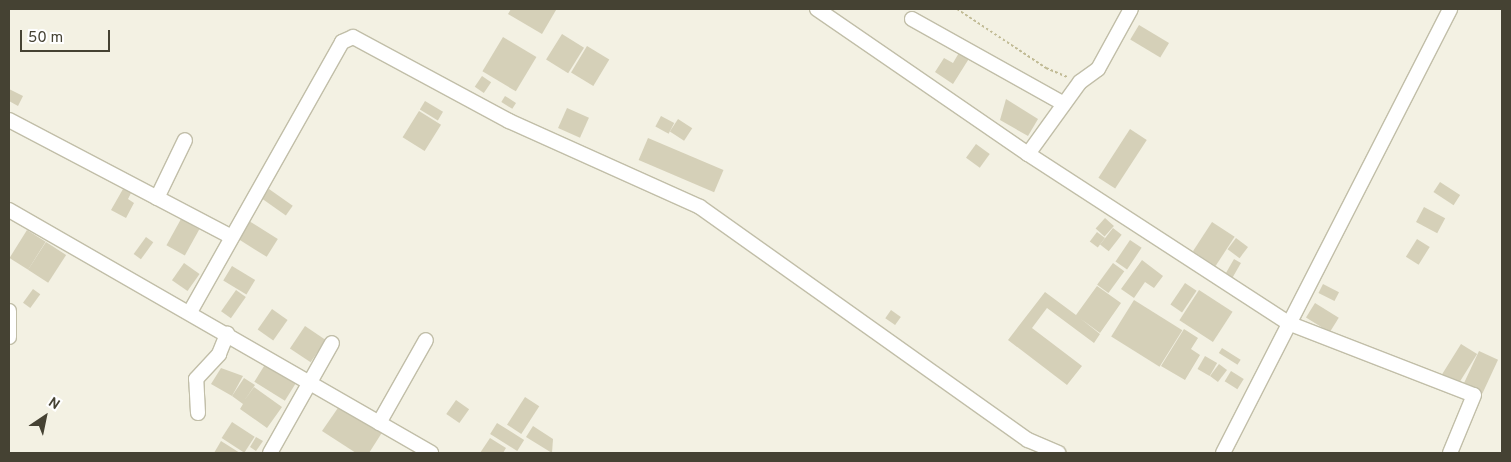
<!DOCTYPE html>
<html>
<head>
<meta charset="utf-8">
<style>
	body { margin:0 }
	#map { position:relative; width:1511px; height:462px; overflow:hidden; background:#f3f1e3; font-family:Overpass,sans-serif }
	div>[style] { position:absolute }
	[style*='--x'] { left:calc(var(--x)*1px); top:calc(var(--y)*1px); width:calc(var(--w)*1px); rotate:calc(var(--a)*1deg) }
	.building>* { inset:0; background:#d5d0b8; transform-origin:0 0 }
	.path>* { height:2px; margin-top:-1px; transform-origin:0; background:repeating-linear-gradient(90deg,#c1bb95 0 2.5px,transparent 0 5px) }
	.roads { filter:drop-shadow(1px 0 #c1bea8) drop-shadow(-1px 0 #c1bea8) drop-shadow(0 1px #c1bea8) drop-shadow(0 -1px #c1bea8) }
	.minor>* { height:14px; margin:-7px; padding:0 7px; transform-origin:7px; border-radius:7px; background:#fff }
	span { translate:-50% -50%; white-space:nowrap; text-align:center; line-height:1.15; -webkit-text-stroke:4.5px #fff; paint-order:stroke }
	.frame { position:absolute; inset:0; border:10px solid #454233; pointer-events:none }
	.north { position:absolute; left:20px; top:392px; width:50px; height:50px; -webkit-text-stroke:4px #fff; paint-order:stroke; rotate:34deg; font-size:14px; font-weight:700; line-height:20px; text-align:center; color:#454233 }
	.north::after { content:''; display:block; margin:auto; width:18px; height:22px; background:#454233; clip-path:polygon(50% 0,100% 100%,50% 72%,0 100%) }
	.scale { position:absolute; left:20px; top:30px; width:90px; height:22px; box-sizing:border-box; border:2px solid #454233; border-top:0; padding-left:6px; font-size:15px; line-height:18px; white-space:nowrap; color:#454233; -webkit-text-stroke:4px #fff; paint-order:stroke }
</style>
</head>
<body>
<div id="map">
	<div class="building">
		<i style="clip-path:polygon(511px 9px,554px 9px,556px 10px,542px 34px,508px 14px)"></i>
		<i style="left:1139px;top:25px;width:35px;height:17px;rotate:31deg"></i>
		<i style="left:562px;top:34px;width:26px;height:30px;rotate:32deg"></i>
		<i style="left:503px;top:37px;width:39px;height:40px;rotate:31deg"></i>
		<i style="left:587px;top:46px;width:26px;height:31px;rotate:31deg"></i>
		<i style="clip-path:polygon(960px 51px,970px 57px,953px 84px,935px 72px,944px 58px,953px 63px)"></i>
		<i style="left:482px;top:76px;width:11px;height:13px;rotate:34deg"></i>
		<i style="clip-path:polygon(9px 89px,23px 96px,18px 106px,9px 101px)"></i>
		<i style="left:505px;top:96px;width:13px;height:7px;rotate:32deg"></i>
		<i style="clip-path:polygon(1006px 99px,1038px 119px,1028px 136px,1000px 120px)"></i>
		<i style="left:425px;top:101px;width:21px;height:10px;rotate:31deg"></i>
		<i style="left:567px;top:108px;width:24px;height:22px;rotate:24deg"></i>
		<i style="left:419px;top:111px;width:26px;height:31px;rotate:32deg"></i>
		<i style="left:661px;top:116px;width:15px;height:12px;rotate:28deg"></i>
		<i style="left:678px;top:119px;width:17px;height:15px;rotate:33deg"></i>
		<i style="left:1130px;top:129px;width:20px;height:58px;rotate:33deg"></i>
		<i style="left:648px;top:138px;width:82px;height:24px;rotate:23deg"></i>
		<i style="left:976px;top:144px;width:17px;height:17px;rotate:36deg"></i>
		<i style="left:1440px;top:182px;width:24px;height:12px;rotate:33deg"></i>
		<i style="clip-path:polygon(123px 189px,131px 193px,128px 199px,134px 203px,126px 218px,111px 210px)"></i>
		<i style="left:269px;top:189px;width:29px;height:12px;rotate:35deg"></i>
		<i style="left:1424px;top:207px;width:24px;height:17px;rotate:28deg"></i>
		<i style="left:1105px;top:218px;width:12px;height:14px;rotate:42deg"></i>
		<i style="left:181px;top:219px;width:21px;height:30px;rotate:29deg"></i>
		<i style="left:249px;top:221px;width:34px;height:21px;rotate:32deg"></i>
		<i style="left:1212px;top:222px;width:27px;height:35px;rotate:33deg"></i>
		<i style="left:1113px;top:228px;width:11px;height:21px;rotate:38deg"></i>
		<i style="left:27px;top:230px;width:22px;height:33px;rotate:32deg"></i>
		<i style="left:1097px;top:232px;width:10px;height:12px;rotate:37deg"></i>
		<i style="left:146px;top:237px;width:9px;height:21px;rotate:36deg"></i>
		<i style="left:1236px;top:238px;width:15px;height:14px;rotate:37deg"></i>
		<i style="left:1417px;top:239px;width:15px;height:21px;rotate:32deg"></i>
		<i style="left:1130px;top:240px;width:14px;height:26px;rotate:34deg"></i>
		<i style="left:46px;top:242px;width:24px;height:33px;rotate:33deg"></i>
		<i style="left:1234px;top:259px;width:8px;height:17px;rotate:30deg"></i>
		<i style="clip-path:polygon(1142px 260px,1163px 276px,1154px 288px,1145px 282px,1134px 298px,1121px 289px)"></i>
		<i style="left:184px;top:263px;width:19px;height:21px;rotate:35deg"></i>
		<i style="left:1113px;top:263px;width:14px;height:27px;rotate:36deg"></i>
		<i style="left:232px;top:266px;width:27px;height:17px;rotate:31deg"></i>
		<i style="left:1185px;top:283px;width:14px;height:26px;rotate:34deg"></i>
		<i style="left:1323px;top:284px;width:18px;height:10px;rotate:27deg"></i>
		<i style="clip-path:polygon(1097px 286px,1121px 303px,1100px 333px,1081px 319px,1100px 334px,1094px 343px,1047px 308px,1032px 328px,1082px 366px,1067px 385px,1008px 340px,1045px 292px,1076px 315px)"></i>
		<i style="left:33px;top:289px;width:9px;height:17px;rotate:36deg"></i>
		<i style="left:236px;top:290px;width:12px;height:26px;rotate:35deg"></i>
		<i style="left:1199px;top:290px;width:40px;height:36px;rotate:33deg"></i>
		<i style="left:1134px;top:300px;width:57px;height:43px;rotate:32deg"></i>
		<i style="left:1315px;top:303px;width:28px;height:17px;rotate:32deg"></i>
		<i style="left:272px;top:309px;width:19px;height:25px;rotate:35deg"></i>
		<i style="left:891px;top:310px;width:12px;height:10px;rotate:35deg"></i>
		<i style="left:305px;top:326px;width:25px;height:27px;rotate:34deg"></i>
		<i style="clip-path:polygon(1184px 329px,1198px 338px,1191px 349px,1200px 355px,1185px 380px,1161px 366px)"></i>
		<i style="left:1461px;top:344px;width:19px;height:36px;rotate:32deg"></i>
		<i style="left:1222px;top:348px;width:22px;height:6px;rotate:32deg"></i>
		<i style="left:1479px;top:351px;width:21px;height:37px;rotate:25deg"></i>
		<i style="left:1205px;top:356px;width:14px;height:15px;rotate:30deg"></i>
		<i style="left:266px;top:363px;width:36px;height:22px;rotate:32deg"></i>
		<i style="left:1219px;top:364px;width:10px;height:15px;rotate:37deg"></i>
		<i style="clip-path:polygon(221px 368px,243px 376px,232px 396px,211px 384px)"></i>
		<i style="left:1231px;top:371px;width:15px;height:12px;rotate:32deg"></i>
		<i style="clip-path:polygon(244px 378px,255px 385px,244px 401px,254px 387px,282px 407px,267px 428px,240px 409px,243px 404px,232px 396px)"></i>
		<i style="left:525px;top:397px;width:17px;height:33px;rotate:33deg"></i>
		<i style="left:456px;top:400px;width:16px;height:17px;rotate:35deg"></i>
		<i style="clip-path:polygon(342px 402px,383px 431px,369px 453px,356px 453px,322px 431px)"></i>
		<i style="left:232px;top:422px;width:27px;height:19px;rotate:33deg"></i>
		<i style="left:497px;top:423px;width:32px;height:13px;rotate:32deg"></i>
		<i style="clip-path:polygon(533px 426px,553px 439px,552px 453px,526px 437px)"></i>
		<i style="clip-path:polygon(256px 437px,263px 441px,256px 451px,250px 447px)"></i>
		<i style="clip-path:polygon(490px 438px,506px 448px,503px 453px,480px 453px)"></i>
		<i style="clip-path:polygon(221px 441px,240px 453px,214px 453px)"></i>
	</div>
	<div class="path">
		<i style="--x:957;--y:9;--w:107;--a:33.5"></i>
		<i style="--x:1046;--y:68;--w:23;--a:23"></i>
	</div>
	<div class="roads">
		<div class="minor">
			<i style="--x:817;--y:9;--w:256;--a:34.5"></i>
			<i style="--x:1028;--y:154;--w:310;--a:33"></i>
			<i style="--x:1288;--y:323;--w:199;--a:21.2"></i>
			<i style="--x:1474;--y:395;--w:63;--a:112.5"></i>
			<i style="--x:912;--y:19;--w:174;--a:29.2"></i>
			<i style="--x:9;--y:120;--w:250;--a:27.7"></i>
			<i style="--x:1028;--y:154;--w:89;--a:-54.2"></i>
			<i style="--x:1080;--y:82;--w:22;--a:-36"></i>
			<i style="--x:1098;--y:69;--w:68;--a:-61.2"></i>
			<i style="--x:157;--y:198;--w:64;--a:-64.2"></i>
			<i style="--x:9;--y:210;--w:487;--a:29.9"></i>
			<i style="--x:9;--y:311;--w:26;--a:90"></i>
			<i style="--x:190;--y:312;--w:310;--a:-60.6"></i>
			<i style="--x:342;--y:42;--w:12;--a:-24"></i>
			<i style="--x:353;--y:37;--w:177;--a:28.3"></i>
			<i style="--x:509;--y:121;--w:209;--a:24.2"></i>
			<i style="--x:700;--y:207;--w:402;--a:35.4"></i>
			<i style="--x:1028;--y:440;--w:33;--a:23"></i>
			<i style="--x:198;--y:413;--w:34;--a:-93"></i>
			<i style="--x:196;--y:379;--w:34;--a:-47"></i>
			<i style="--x:219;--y:354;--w:22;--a:-68"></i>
			<i style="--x:379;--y:423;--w:95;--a:-60.5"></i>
			<i style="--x:270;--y:453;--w:126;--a:-60.6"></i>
			<i style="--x:1223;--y:453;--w:499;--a:-62.9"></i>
		</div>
	</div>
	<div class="frame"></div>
	<div class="north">N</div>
	<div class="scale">50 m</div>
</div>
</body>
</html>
